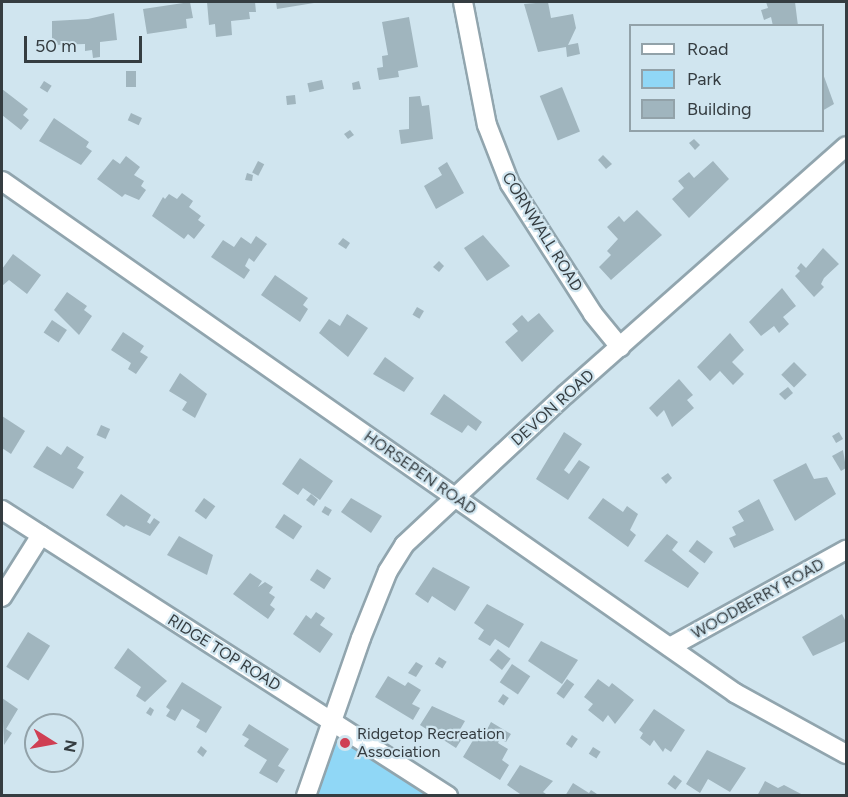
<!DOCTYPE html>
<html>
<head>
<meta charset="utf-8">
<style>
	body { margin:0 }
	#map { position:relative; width:848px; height:797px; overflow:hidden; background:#d0e5ef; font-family:Figtree,sans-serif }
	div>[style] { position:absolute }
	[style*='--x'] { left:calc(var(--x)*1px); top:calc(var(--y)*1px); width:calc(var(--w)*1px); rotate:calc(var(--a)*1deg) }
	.green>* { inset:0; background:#90d7f6 }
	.building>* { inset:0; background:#a0b5be; transform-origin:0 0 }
	.roads { filter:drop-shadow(2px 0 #91a5ae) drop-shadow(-2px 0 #91a5ae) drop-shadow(0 2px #91a5ae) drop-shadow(0 -2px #91a5ae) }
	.minor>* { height:18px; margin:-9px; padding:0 9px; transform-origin:9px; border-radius:9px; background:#fff }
	.dots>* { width:16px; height:16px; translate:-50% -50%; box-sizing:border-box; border:3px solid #d0e5ef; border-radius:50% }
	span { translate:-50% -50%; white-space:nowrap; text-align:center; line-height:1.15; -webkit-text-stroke:4.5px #d0e5ef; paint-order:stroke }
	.street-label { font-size:16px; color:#353d41 }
	.poi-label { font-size:16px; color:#353d41 }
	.left { translate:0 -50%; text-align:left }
	.frame { position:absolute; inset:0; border:3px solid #353d41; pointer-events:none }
	.legend { position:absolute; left:629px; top:24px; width:195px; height:108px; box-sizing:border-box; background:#d0e5ef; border:2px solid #92a2a9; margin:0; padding:8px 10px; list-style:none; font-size:18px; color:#353d41 }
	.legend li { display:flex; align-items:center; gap:12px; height:30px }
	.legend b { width:30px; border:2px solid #92a2a9 }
	.north { position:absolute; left:24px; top:713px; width:60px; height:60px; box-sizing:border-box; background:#d0e5ef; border:2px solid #92a2a9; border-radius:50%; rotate:101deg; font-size:16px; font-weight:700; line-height:24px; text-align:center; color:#353d41 }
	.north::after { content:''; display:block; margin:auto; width:21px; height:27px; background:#cf3f53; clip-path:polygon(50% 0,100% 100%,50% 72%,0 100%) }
	.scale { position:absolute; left:24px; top:36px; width:118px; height:27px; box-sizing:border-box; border:3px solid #353d41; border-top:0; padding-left:8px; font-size:18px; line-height:21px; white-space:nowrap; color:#353d41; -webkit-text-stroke:4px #d0e5ef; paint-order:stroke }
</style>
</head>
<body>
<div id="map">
	<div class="green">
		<i style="clip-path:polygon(332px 721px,448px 796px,307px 796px)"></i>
	</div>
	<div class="building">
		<i style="clip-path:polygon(190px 2px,193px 18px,186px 19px,187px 28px,147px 34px,143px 9px)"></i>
		<i style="clip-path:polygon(207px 2px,255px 2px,256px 12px,249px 12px,250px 19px,231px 21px,232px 35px,216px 37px,215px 24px,209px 25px)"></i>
		<i style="clip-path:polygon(276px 2px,314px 2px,314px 3px,277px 9px)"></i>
		<i style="clip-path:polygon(548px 2px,551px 18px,573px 14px,576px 28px,568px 45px,578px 43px,580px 54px,567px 57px,566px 47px,538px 52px,524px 4px)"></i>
		<i style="clip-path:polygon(766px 2px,795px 2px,798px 26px,773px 26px,771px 17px,764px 20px,761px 10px,768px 8px)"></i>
		<i style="clip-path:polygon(114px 13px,117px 40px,100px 42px,100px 57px,93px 58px,92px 50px,85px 51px,85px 44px,52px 45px,52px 21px,88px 19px)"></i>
		<i style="clip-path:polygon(409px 17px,418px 67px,398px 71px,399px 77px,379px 80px,377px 68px,383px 67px,382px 56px,388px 55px,382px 22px)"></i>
		<i style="left:126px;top:71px;width:10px;height:16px"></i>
		<i style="clip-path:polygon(822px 71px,834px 104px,822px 111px)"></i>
		<i style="left:322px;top:80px;width:9px;height:15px;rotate:77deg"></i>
		<i style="left:44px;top:81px;width:9px;height:8px;rotate:32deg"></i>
		<i style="clip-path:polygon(359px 81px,361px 89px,353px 90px,352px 83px)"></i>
		<i style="left:562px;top:87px;width:48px;height:24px;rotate:68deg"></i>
		<i style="clip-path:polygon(2px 89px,28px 109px,23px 115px,29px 120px,21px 130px,2px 115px)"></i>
		<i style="left:295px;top:95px;width:9px;height:9px;rotate:84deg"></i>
		<i style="clip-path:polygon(420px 96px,422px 106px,429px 105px,433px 139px,401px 144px,399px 130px,409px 129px,409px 97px)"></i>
		<i style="left:131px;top:113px;width:12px;height:8px;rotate:24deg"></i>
		<i style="clip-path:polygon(54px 118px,89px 142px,86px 147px,92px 151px,81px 165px,39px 141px)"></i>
		<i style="clip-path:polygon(350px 130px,354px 135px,348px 139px,344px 134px)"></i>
		<i style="clip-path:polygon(694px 139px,700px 145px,695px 150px,689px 143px)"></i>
		<i style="clip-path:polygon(603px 155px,612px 164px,606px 169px,598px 160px)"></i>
		<i style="clip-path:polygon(126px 156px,140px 167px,134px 175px,144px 181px,141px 186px,146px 190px,139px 200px,125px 194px,122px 197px,97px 179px,113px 159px,120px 164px)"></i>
		<i style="left:258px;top:161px;width:7px;height:13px;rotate:27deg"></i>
		<i style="clip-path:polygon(713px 161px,729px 179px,689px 218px,672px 199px,684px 188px,678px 181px,689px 172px,694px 178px)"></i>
		<i style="clip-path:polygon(447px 162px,464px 193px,436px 209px,424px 186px,442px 175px,438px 168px)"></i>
		<i style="clip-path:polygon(247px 173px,253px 175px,252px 181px,245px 180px)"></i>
		<i style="clip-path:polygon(182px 193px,193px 201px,189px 207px,201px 216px,198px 220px,205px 225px,194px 239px,188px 234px,184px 239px,152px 216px,163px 197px,165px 199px,169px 194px,177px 199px)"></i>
		<i style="clip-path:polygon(637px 210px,662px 235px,611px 280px,599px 267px,611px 255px,607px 251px,618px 239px,607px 227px,619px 216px,624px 222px)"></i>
		<i style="clip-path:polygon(483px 235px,510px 266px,487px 281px,464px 248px)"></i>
		<i style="clip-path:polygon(256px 236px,267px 244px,254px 262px,249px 258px,245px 266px,250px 270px,244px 279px,211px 257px,223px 240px,234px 247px,241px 237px,251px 244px)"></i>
		<i style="clip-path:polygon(343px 238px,350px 243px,346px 249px,338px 244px)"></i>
		<i style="clip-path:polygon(823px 248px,839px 264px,824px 278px,821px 284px,824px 287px,814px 297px,795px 276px,800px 271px,797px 268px,801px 263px,806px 268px)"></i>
		<i style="clip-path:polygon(13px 254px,41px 275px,27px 294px,9px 280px,2px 286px,2px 269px)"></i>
		<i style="clip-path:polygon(439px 261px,444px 266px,439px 272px,433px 267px)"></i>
		<i style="clip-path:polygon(275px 275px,308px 298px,303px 305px,308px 309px,300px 322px,261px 295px)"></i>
		<i style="clip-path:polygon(782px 288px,796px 306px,783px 317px,789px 324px,779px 333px,774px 326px,761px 336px,749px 322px)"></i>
		<i style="clip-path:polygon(67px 292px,87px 306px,84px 310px,92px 316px,79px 335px,54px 310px)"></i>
		<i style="left:417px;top:307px;width:8px;height:9px;rotate:30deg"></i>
		<i style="clip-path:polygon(539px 313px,554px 331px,522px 362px,505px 342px,518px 331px,512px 324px,522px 315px,528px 322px)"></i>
		<i style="clip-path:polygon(347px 314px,368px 328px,348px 357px,319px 333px,329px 319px,340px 326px)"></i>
		<i style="left:52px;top:320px;width:18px;height:15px;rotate:34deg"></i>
		<i style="clip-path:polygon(123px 332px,144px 346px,140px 352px,148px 357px,136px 374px,128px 369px,131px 363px,111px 350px)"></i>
		<i style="clip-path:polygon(730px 333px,744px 350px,732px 362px,744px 374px,733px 385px,720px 371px,710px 381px,697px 367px)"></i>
		<i style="clip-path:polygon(385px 357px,414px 378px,404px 392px,373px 374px)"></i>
		<i style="left:794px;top:362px;width:18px;height:18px;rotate:45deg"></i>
		<i style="clip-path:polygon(180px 373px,207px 394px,195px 418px,182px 410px,187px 402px,169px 391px)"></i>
		<i style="clip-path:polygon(679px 379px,693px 395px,687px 400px,694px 408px,672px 427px,664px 410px,657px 417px,649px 408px)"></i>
		<i style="clip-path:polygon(788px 387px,793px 393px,785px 400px,779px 394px)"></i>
		<i style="clip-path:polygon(444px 394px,482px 422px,476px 431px,468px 425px,462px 433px,430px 414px)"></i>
		<i style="clip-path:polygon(2px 416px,25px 431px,11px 454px,2px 448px)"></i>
		<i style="left:101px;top:425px;width:10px;height:11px;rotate:24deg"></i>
		<i style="clip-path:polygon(564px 432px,582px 444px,564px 470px,569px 474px,579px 460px,590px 467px,568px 500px,536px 479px)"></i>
		<i style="left:839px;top:432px;width:8px;height:8px;rotate:60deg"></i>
		<i style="clip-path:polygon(47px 446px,61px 455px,67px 446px,84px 457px,77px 468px,84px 472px,73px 489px,33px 467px)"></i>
		<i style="clip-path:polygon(843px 450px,846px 468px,841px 471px,832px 456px)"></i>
		<i style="clip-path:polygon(300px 458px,333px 481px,320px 500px,303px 488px,298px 495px,282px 484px)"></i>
		<i style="clip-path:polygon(806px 463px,814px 479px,827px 477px,836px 494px,795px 521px,773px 480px)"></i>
		<i style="clip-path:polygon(668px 473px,672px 478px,666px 484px,661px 478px)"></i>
		<i style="clip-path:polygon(121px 494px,151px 515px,147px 522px,150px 524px,154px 518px,160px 522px,150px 536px,126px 525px,124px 527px,106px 515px)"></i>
		<i style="clip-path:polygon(311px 494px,318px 500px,314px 506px,306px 500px)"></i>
		<i style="left:204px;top:498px;width:14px;height:16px;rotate:36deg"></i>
		<i style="clip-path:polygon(351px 498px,382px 516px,371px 533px,341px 512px)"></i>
		<i style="clip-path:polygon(603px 498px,623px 512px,627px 506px,638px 514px,630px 530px,636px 535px,628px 547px,588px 518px)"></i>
		<i style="clip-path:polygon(759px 499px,774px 530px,734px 548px,729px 538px,736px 535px,732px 527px,744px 521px,738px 511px)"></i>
		<i style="left:325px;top:506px;width:8px;height:7px;rotate:30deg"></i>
		<i style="left:284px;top:514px;width:22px;height:16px;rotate:34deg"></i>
		<i style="clip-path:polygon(667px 534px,678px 542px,672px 550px,699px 573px,688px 588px,644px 561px)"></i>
		<i style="clip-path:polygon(179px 536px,213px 555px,207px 575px,167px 555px)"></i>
		<i style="left:697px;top:540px;width:20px;height:14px;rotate:37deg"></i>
		<i style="clip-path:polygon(433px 567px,470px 587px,455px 611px,432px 596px,428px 603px,415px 594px)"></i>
		<i style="left:317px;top:569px;width:17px;height:13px;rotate:33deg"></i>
		<i style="clip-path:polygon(250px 573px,262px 581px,258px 587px,265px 582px,273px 587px,269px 593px,275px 597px,270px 605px,275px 609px,268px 619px,233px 594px)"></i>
		<i style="clip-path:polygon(487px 604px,524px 624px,509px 648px,495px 639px,490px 646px,478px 639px,484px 630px,474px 623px)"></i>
		<i style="clip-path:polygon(316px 612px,325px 618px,320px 625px,333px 634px,320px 653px,293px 634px,306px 615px,311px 619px)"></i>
		<i style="clip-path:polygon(842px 614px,846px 622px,846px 641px,813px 656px,802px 637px)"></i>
		<i style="left:28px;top:632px;width:26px;height:41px;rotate:32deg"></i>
		<i style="clip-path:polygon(541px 641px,578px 660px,562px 684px,528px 661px)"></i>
		<i style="clip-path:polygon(128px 648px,167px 681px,145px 702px,136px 696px,141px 687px,114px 668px)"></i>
		<i style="left:498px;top:649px;width:16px;height:14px;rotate:38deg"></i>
		<i style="left:439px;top:657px;width:9px;height:8px;rotate:32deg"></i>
		<i style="clip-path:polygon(416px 662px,423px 666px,416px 677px,408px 673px)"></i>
		<i style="left:512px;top:664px;width:22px;height:22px;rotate:34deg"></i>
		<i style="clip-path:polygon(388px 676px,405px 686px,408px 682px,421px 690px,412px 704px,420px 708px,413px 720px,375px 697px)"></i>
		<i style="left:567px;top:679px;width:9px;height:18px;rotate:36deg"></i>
		<i style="clip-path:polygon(598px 679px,609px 687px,612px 683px,634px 700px,615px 724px,608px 715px,603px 722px,588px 710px,593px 704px,584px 697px)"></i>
		<i style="clip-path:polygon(182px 682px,222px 707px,206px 733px,196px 727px,200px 720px,182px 709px,175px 721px,166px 716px,170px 710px,166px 707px)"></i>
		<i style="left:503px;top:694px;width:7px;height:9px;rotate:34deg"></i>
		<i style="clip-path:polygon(2px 698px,18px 709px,6px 729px,12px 733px,4px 745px)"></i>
		<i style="clip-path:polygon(432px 706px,465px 721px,458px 733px,463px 737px,456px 748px,420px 725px)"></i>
		<i style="clip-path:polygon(150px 707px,154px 710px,151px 716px,146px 713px)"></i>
		<i style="clip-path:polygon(654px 709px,685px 730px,671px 752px,665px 748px,663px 752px,654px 740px,650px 746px,640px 738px,643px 733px,639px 730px)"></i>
		<i style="clip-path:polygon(491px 722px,511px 734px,506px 742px,500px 739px,498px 743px,508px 749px,502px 760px,509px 765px,500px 780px,463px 757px,478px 732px,484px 735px)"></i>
		<i style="clip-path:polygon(249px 724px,289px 749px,278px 766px,285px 770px,277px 783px,259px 773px,267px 760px,244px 746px,249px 739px,242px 735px)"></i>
		<i style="left:572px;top:735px;width:7px;height:11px;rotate:34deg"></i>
		<i style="clip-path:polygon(201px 746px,207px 751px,203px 757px,197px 752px)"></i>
		<i style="left:593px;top:747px;width:9px;height:8px;rotate:32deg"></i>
		<i style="clip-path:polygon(707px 750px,746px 768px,730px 792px,708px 779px,700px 793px,686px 784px)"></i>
		<i style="clip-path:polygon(520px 765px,553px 781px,543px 792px,549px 796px,523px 796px,507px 785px)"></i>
		<i style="left:674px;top:775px;width:10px;height:11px;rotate:37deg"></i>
		<i style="clip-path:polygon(765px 781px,778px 788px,784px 785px,805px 796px,757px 796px)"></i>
		<i style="clip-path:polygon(573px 783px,589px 793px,591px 790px,600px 796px,565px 796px)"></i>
	</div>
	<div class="roads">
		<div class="minor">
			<i style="--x:463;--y:2;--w:125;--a:79"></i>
			<i style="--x:487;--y:125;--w:63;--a:68.7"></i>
			<i style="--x:510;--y:184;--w:154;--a:57.4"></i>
			<i style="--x:593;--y:314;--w:43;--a:50.7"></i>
			<i style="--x:2;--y:181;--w:894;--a:34.93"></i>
			<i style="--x:735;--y:693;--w:127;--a:28.8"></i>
			<i style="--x:2;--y:510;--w:530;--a:32.67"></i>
			<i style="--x:2;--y:597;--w:73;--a:-57.8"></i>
			<i style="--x:670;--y:647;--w:201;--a:-28.9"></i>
			<i style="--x:306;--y:796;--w:167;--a:-70.8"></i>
			<i style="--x:361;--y:638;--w:72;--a:-68.1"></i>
			<i style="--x:388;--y:571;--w:31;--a:-58"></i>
			<i style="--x:404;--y:545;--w:221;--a:-43"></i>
			<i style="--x:566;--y:394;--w:374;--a:-41.5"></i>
		</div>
	</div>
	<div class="dots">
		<i style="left:345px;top:743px;background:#cf3f53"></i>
	</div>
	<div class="street-label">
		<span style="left:542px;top:232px;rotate:58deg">CORNWALL ROAD</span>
		<span style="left:553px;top:408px;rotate:-42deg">DEVON ROAD</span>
		<span style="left:420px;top:473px;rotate:35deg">HORSEPEN ROAD</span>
		<span style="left:758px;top:599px;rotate:-29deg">WOODBERRY ROAD</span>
		<span style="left:224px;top:653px;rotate:32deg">RIDGE TOP ROAD</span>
	</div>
	<div class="poi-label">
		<span class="left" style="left:357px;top:743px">Ridgetop Recreation<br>Association</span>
	</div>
	<div class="frame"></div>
	<ul class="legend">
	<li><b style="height:8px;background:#fff"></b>Road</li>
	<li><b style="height:16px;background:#90d7f6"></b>Park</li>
	<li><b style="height:16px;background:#a0b5be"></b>Building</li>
	</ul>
	<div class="north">N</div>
	<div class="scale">50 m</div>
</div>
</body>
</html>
